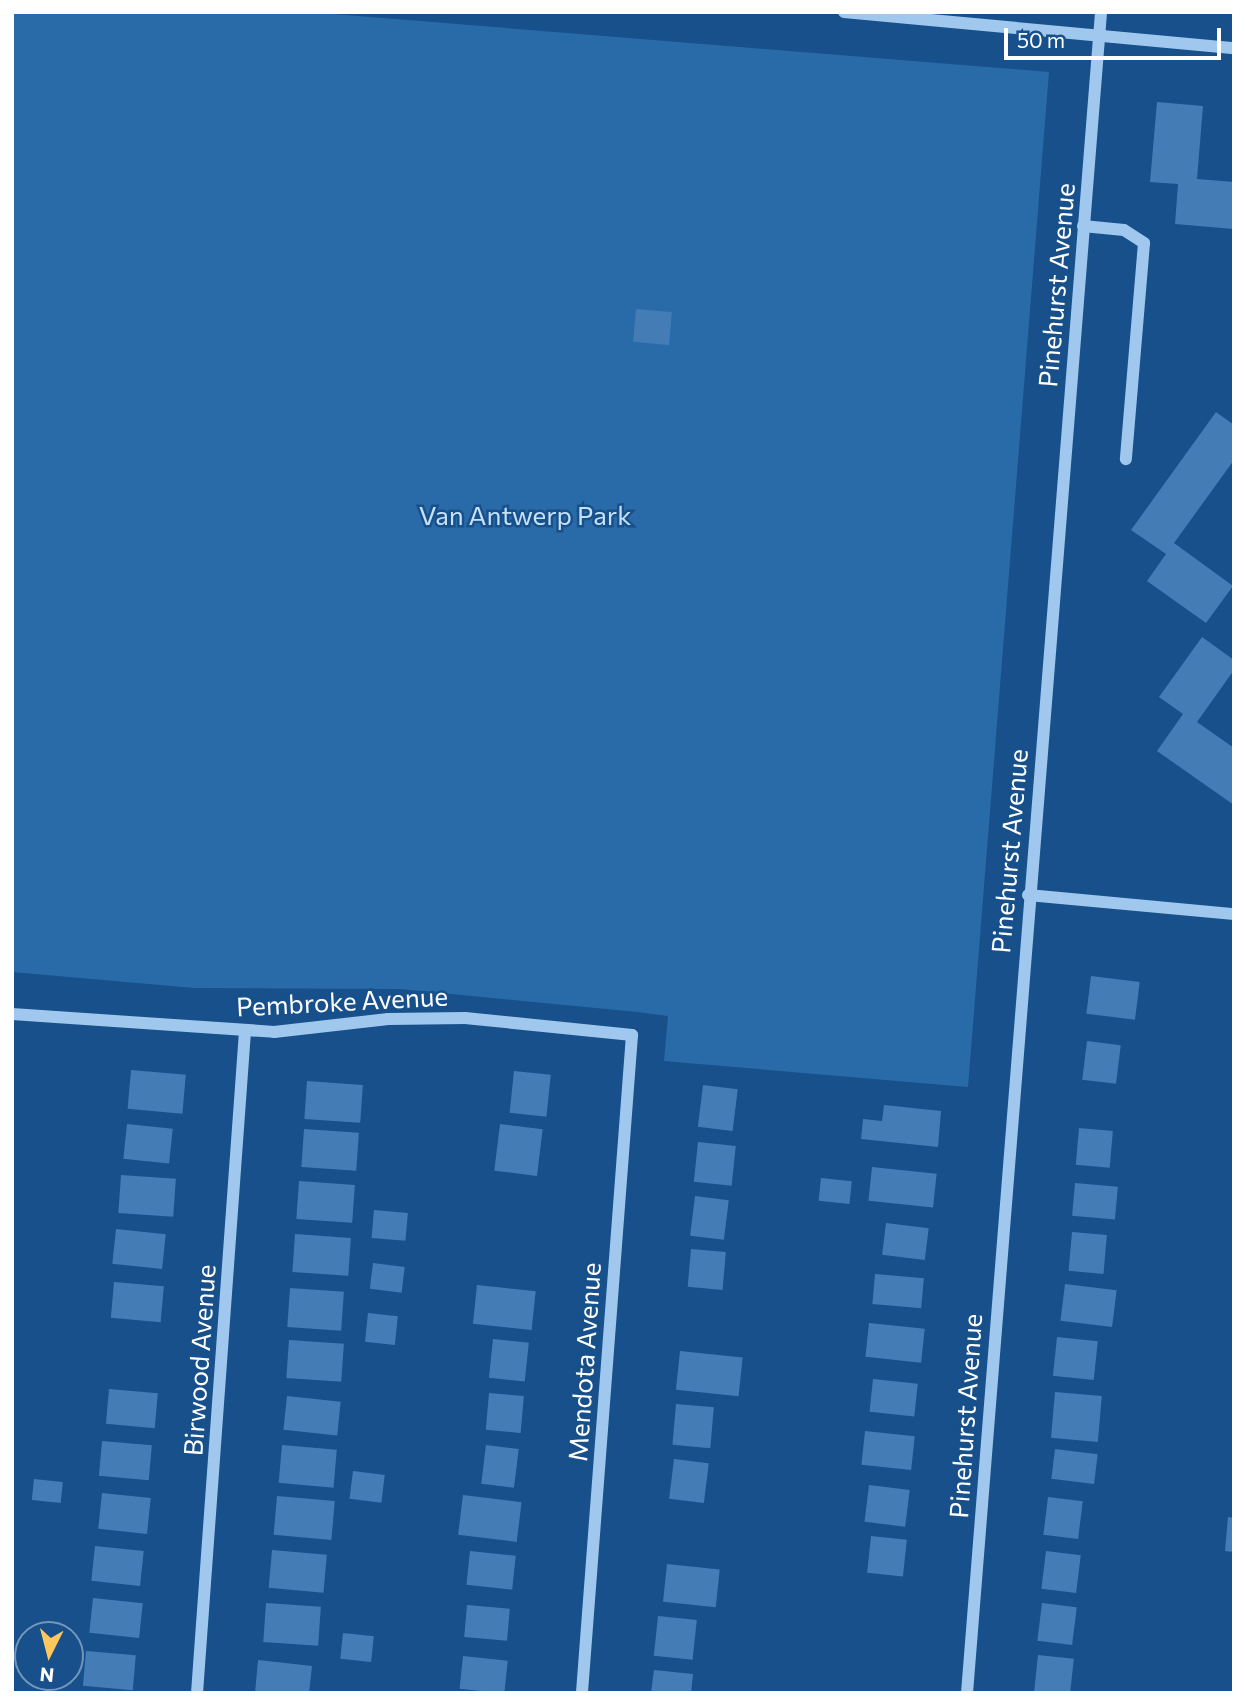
<!DOCTYPE html>
<html>
<head>
<meta charset="utf-8">
<style>
	body { margin:0 }
	#map { position:relative; width:1246px; height:1705px; overflow:hidden; background:#17508b; font-family:Commissioner,sans-serif }
	div>[style] { position:absolute }
	[style*='--x'] { left:calc(var(--x)*1px); top:calc(var(--y)*1px); width:calc(var(--w)*1px); rotate:calc(var(--a)*1deg) }
	.green>* { inset:0; background:#296ba9 }
	.building>* { inset:0; background:#447db5; transform-origin:0 0 }
	.minor>* { height:12px; margin:-6px; padding:0 6px; transform-origin:6px; border-radius:6px; background:#a0c8ee }
	span { translate:-50% -50%; white-space:nowrap; text-align:center; line-height:1.15; -webkit-text-stroke:5px #17508b; paint-order:stroke }
	.street-label { font-size:26px; color:#fff }
	.park-label { font-size:26px; color:#c6e1fa }
	.frame { position:absolute; inset:0; border:14px solid #fff; pointer-events:none }
	.north { position:absolute; left:14px; top:1621px; width:70px; height:70px; box-sizing:border-box; background:#17508b; border:2px solid #7496b9; border-radius:50%; rotate:186deg; font-size:19px; font-weight:700; line-height:28px; text-align:center; color:#fff }
	.north::after { content:''; display:block; margin:auto; width:24px; height:32px; background:#ffc75d; clip-path:polygon(50% 0,100% 100%,50% 72%,0 100%) }
	.scale { position:absolute; left:1004px; top:28px; width:217px; height:32px; box-sizing:border-box; border:4px solid #fff; border-top:0; padding-left:9px; font-size:21px; line-height:24px; white-space:nowrap; color:#fff; -webkit-text-stroke:5px #17508b; paint-order:stroke }
</style>
</head>
<body>
<div id="map">
	<div class="green">
		<i style="clip-path:polygon(12px 12px,308px 12px,1049px 72px,968px 1087px,664px 1061px,668px 1016px,637px 1012px,400px 989px,194px 988px,12px 972px)"></i>
	</div>
	<div class="building">
		<i style="clip-path:polygon(1157px 102px,1203px 106px,1197px 179px,1234px 182px,1234px 229px,1175px 224px,1178px 184px,1150px 182px)"></i>
		<i style="left:636px;top:309px;width:36px;height:33px;rotate:5deg"></i>
		<i style="clip-path:polygon(1216px 412px,1234px 425px,1234px 460px,1174px 543px,1233px 586px,1206px 623px,1147px 581px,1166px 554px,1131px 530px)"></i>
		<i style="clip-path:polygon(1202px 637px,1234px 660px,1234px 670px,1197px 722px,1234px 748px,1234px 805px,1157px 751px,1183px 714px,1159px 697px)"></i>
		<i style="left:1091px;top:976px;width:49px;height:38px;rotate:7deg"></i>
		<i style="left:1087px;top:1041px;width:34px;height:39px;rotate:7deg"></i>
		<i style="left:131px;top:1070px;width:55px;height:39px;rotate:5deg"></i>
		<i style="left:514px;top:1071px;width:37px;height:42px;rotate:6deg"></i>
		<i style="left:307px;top:1081px;width:56px;height:38px;rotate:4deg"></i>
		<i style="left:703px;top:1085px;width:35px;height:42px;rotate:7deg"></i>
		<i style="clip-path:polygon(884px 1105px,941px 1111px,938px 1147px,861px 1139px,863px 1119px,882px 1121px)"></i>
		<i style="left:127px;top:1124px;width:46px;height:35px;rotate:6deg"></i>
		<i style="left:500px;top:1124px;width:43px;height:47px;rotate:7deg"></i>
		<i style="left:1079px;top:1128px;width:34px;height:37px;rotate:5deg"></i>
		<i style="left:304px;top:1129px;width:55px;height:38px;rotate:4deg"></i>
		<i style="left:698px;top:1142px;width:38px;height:40px;rotate:6deg"></i>
		<i style="left:872px;top:1167px;width:65px;height:34px;rotate:6deg"></i>
		<i style="left:121px;top:1175px;width:55px;height:38px;rotate:4deg"></i>
		<i style="left:821px;top:1178px;width:31px;height:23px;rotate:6deg"></i>
		<i style="left:299px;top:1181px;width:56px;height:38px;rotate:4deg"></i>
		<i style="left:1075px;top:1183px;width:43px;height:33px;rotate:5deg"></i>
		<i style="left:695px;top:1196px;width:34px;height:40px;rotate:7deg"></i>
		<i style="left:374px;top:1210px;width:34px;height:28px;rotate:5deg"></i>
		<i style="left:886px;top:1223px;width:43px;height:32px;rotate:7deg"></i>
		<i style="left:116px;top:1229px;width:50px;height:35px;rotate:6deg"></i>
		<i style="left:1072px;top:1232px;width:35px;height:39px;rotate:5deg"></i>
		<i style="left:295px;top:1234px;width:56px;height:38px;rotate:4deg"></i>
		<i style="left:691px;top:1249px;width:35px;height:38px;rotate:5deg"></i>
		<i style="left:373px;top:1263px;width:32px;height:26px;rotate:7deg"></i>
		<i style="left:875px;top:1274px;width:49px;height:30px;rotate:5deg"></i>
		<i style="left:114px;top:1282px;width:50px;height:36px;rotate:5deg"></i>
		<i style="left:1065px;top:1284px;width:52px;height:37px;rotate:7deg"></i>
		<i style="left:477px;top:1285px;width:59px;height:39px;rotate:6deg"></i>
		<i style="left:290px;top:1288px;width:54px;height:39px;rotate:4deg"></i>
		<i style="left:368px;top:1313px;width:30px;height:29px;rotate:6deg"></i>
		<i style="left:869px;top:1323px;width:56px;height:34px;rotate:6deg"></i>
		<i style="left:1057px;top:1337px;width:41px;height:39px;rotate:6deg"></i>
		<i style="left:493px;top:1339px;width:36px;height:39px;rotate:6deg"></i>
		<i style="left:289px;top:1340px;width:55px;height:38px;rotate:4deg"></i>
		<i style="left:680px;top:1351px;width:63px;height:39px;rotate:6deg"></i>
		<i style="left:873px;top:1379px;width:45px;height:33px;rotate:6deg"></i>
		<i style="left:109px;top:1389px;width:49px;height:35px;rotate:5deg"></i>
		<i style="left:1055px;top:1392px;width:47px;height:46px;rotate:5deg"></i>
		<i style="left:489px;top:1393px;width:35px;height:37px;rotate:5deg"></i>
		<i style="left:287px;top:1396px;width:54px;height:34px;rotate:6deg"></i>
		<i style="left:676px;top:1404px;width:38px;height:41px;rotate:5deg"></i>
		<i style="left:865px;top:1431px;width:50px;height:34px;rotate:6deg"></i>
		<i style="left:102px;top:1441px;width:50px;height:35px;rotate:5deg"></i>
		<i style="left:282px;top:1445px;width:55px;height:38px;rotate:5deg"></i>
		<i style="left:486px;top:1445px;width:33px;height:39px;rotate:7deg"></i>
		<i style="left:1055px;top:1449px;width:43px;height:30px;rotate:7deg"></i>
		<i style="left:674px;top:1459px;width:35px;height:40px;rotate:7deg"></i>
		<i style="left:353px;top:1471px;width:32px;height:28px;rotate:7deg"></i>
		<i style="left:34px;top:1479px;width:29px;height:21px;rotate:6deg"></i>
		<i style="left:869px;top:1485px;width:41px;height:37px;rotate:7deg"></i>
		<i style="left:102px;top:1493px;width:49px;height:36px;rotate:6deg"></i>
		<i style="left:463px;top:1495px;width:59px;height:40px;rotate:7deg"></i>
		<i style="left:277px;top:1496px;width:58px;height:39px;rotate:5deg"></i>
		<i style="left:1048px;top:1497px;width:35px;height:38px;rotate:7deg"></i>
		<i style="clip-path:polygon(1228px 1517px,1234px 1518px,1234px 1552px,1225px 1551px)"></i>
		<i style="left:871px;top:1536px;width:36px;height:37px;rotate:6deg"></i>
		<i style="left:95px;top:1546px;width:49px;height:35px;rotate:6deg"></i>
		<i style="left:272px;top:1550px;width:55px;height:38px;rotate:5deg"></i>
		<i style="left:470px;top:1551px;width:46px;height:34px;rotate:6deg"></i>
		<i style="left:1046px;top:1551px;width:35px;height:38px;rotate:7deg"></i>
		<i style="left:667px;top:1564px;width:53px;height:38px;rotate:6deg"></i>
		<i style="left:93px;top:1598px;width:50px;height:35px;rotate:6deg"></i>
		<i style="left:266px;top:1603px;width:55px;height:39px;rotate:4deg"></i>
		<i style="left:1042px;top:1603px;width:35px;height:38px;rotate:7deg"></i>
		<i style="left:467px;top:1605px;width:43px;height:32px;rotate:5deg"></i>
		<i style="left:658px;top:1616px;width:39px;height:40px;rotate:6deg"></i>
		<i style="left:343px;top:1633px;width:31px;height:26px;rotate:6deg"></i>
		<i style="left:86px;top:1651px;width:50px;height:35px;rotate:5deg"></i>
		<i style="left:1038px;top:1655px;width:36px;height:38px;rotate:6deg"></i>
		<i style="left:463px;top:1656px;width:45px;height:33px;rotate:6deg"></i>
		<i style="clip-path:polygon(258px 1660px,312px 1666px,309px 1693px,255px 1693px)"></i>
		<i style="clip-path:polygon(654px 1670px,693px 1674px,691px 1693px,651px 1693px)"></i>
	</div>
	<div class="minor">
		<i style="--x:844;--y:12;--w:392;--a:5.3"></i>
		<i style="--x:1083;--y:226;--w:41;--a:5.6"></i>
		<i style="--x:1124;--y:230;--w:24;--a:33"></i>
		<i style="--x:1144;--y:243;--w:217;--a:94.8"></i>
		<i style="--x:1028;--y:895;--w:207;--a:5.3"></i>
		<i style="--x:12;--y:1014;--w:263;--a:3.9"></i>
		<i style="--x:274;--y:1032;--w:115;--a:-6.5"></i>
		<i style="--x:388;--y:1019;--w:77;--a:-0.7"></i>
		<i style="--x:465;--y:1018;--w:168;--a:5.8"></i>
		<i style="--x:632;--y:1035;--w:660;--a:94.35"></i>
		<i style="--x:197;--y:1693;--w:664;--a:-85.85"></i>
		<i style="--x:967;--y:1693;--w:1686;--a:-85.44"></i>
	</div>
	<div class="street-label">
		<span style="left:1056px;top:285px;rotate:-85deg">Pinehurst Avenue</span>
		<span style="left:1009px;top:851px;rotate:-85deg">Pinehurst Avenue</span>
		<span style="left:342px;top:1001px;rotate:-3deg">Pembroke Avenue</span>
		<span style="left:199px;top:1360px;rotate:-86deg">Birwood Avenue</span>
		<span style="left:584px;top:1362px;rotate:-86deg">Mendota Avenue</span>
		<span style="left:965px;top:1416px;rotate:-86deg">Pinehurst Avenue</span>
	</div>
	<div class="park-label">
		<span style="left:525px;top:515px">Van Antwerp Park</span>
	</div>
	<div class="frame"></div>
	<div class="north">N</div>
	<div class="scale">50 m</div>
</div>
</body>
</html>
